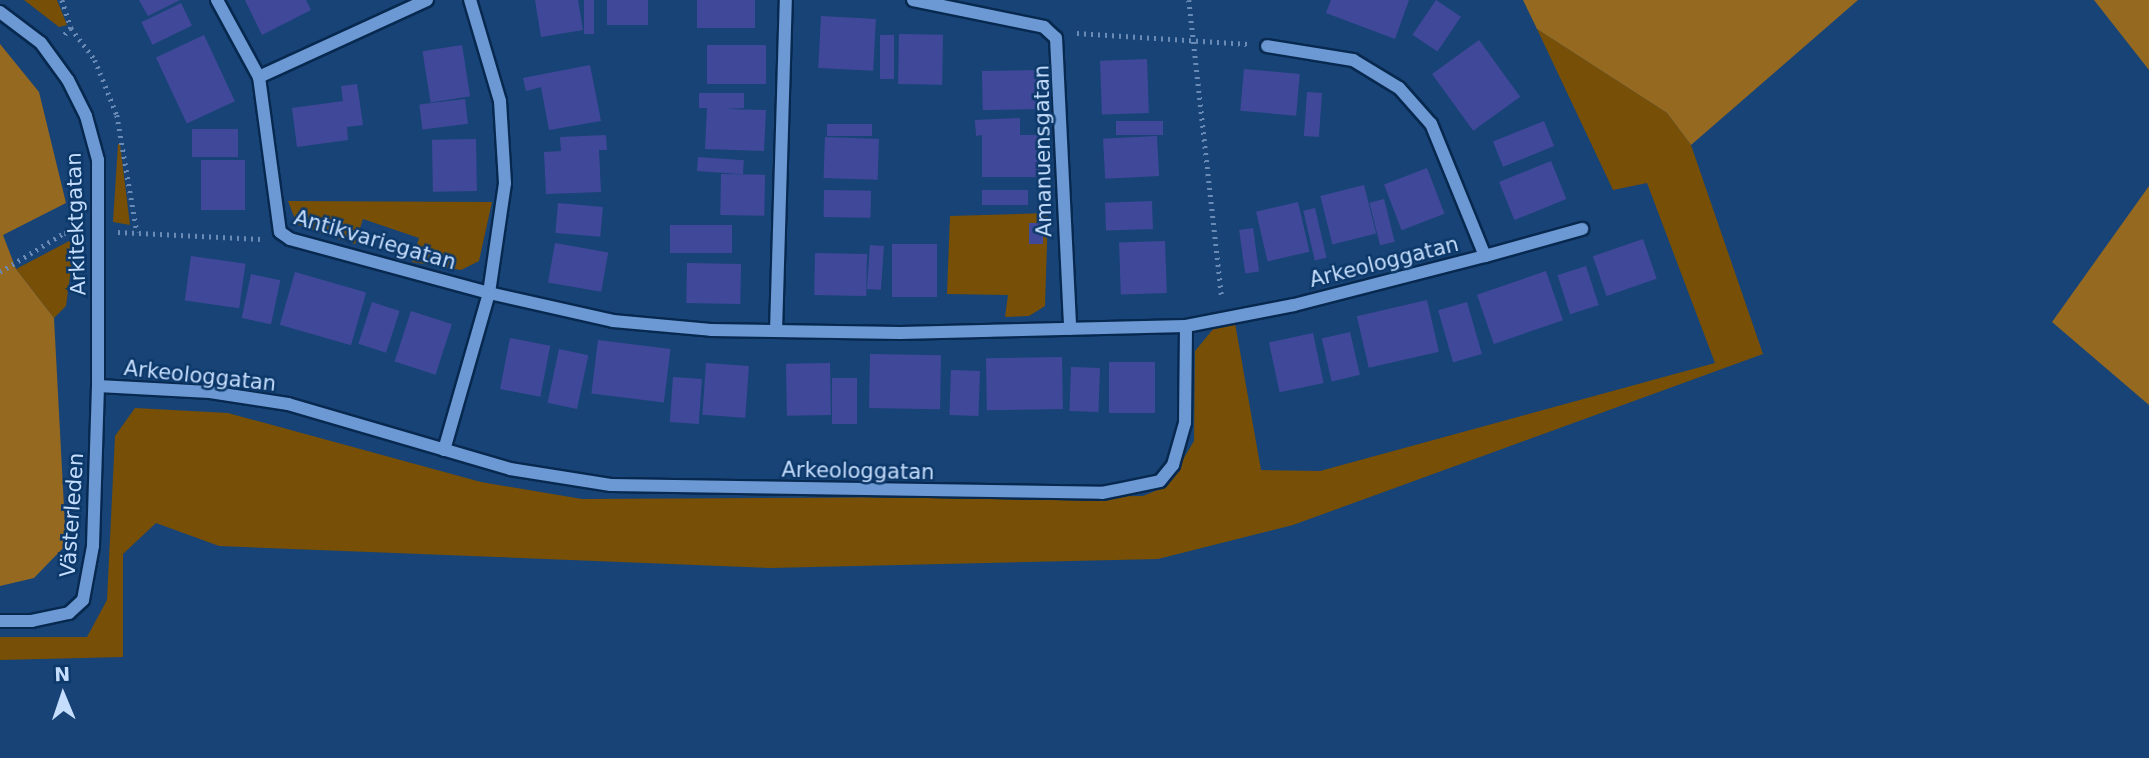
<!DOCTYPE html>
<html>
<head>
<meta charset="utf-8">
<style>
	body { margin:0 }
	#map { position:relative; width:2149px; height:758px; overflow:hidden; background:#184376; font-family:"DejaVu Sans",sans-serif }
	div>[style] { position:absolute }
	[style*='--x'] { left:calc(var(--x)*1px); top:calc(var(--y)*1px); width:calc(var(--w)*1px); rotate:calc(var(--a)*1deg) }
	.green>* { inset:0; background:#774f06 }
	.forest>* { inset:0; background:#956920 }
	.building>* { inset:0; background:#404999; transform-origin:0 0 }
	.path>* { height:4.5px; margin-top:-2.25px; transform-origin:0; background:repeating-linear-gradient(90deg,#698bb5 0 2px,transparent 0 7px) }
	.roads { filter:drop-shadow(2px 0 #08294f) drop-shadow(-2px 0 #08294f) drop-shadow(0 2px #08294f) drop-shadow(0 -2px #08294f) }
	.minor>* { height:12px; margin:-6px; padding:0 6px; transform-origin:6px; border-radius:6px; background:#6c99d3 }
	span { translate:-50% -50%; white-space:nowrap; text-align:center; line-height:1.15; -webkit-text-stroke:5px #0c386a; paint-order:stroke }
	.street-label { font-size:21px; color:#c6defd }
	.north { position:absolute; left:28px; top:660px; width:70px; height:70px; -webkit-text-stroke:5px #0c386a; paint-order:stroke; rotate:358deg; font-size:19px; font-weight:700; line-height:28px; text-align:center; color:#c6defd }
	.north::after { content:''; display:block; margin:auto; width:24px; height:32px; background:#c6defd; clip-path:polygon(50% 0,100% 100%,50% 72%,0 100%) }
</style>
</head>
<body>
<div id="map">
	<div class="green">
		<i style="clip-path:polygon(24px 0,57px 0,67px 25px,59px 27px)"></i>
		<i style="clip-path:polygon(1537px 29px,1667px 113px,1691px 145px,1763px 354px,1293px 525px,1158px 559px,770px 568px,219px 546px,156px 523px,123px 554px,123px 657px,0 660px,0 637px,87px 637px,107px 600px,115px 436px,135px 408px,228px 413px,481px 482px,582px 499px,1143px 496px,1167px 486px,1194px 441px,1195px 351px,1214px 328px,1235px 323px,1261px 470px,1320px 471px,1715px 363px,1647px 183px,1613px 190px)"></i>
		<i style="clip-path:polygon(118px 144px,120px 144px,130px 225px,113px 222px)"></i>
		<i style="clip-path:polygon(288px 201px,492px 202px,479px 261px,461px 270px,412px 262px,419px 238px,363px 219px,355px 244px,320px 233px,297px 224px)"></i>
		<i style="clip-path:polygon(1048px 213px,1045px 306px,1029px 316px,1005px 317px,1008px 295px,947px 294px,950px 216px)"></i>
		<i style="clip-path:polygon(75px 238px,66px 306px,54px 318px,16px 269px)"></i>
	</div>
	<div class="forest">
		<i style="clip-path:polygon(1523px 0,1858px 0,1691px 145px,1667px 113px,1537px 29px)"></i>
		<i style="clip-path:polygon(2094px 0,2149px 0,2149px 70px)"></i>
		<i style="clip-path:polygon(0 44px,39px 92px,66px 203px,3px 235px,16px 269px,54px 318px,66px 545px,34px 578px,0 586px)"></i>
		<i style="clip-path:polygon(2149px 186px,2149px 405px,2052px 322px)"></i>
	</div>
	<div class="building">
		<i style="clip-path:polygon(139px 0,180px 0,148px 16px)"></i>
		<i style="clip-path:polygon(245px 0,306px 0,311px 10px,262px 35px)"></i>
		<i style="clip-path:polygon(535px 0,578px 0,583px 30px,541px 37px)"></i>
		<i style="left:584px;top:0;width:10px;height:34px"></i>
		<i style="left:607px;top:0;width:41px;height:25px"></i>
		<i style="left:697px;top:0;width:58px;height:28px"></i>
		<i style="clip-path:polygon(1331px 0,1409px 0,1395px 39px,1326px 13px)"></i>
		<i style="left:1436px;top:0;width:30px;height:42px;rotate:34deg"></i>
		<i style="left:181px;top:3px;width:25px;height:44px;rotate:64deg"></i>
		<i style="left:821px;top:16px;width:55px;height:52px;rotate:3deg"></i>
		<i style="left:899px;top:34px;width:44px;height:50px;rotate:1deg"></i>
		<i style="left:204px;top:35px;width:73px;height:53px;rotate:65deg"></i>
		<i style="left:880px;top:35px;width:14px;height:44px"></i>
		<i style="left:1479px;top:40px;width:70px;height:58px;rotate:54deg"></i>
		<i style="left:462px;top:45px;width:52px;height:40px;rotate:81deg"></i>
		<i style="left:707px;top:45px;width:59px;height:39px"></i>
		<i style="left:1147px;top:59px;width:54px;height:47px;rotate:88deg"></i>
		<i style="clip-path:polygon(590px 65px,601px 121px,549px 130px,541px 87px,526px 91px,523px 78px)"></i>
		<i style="left:1244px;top:69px;width:56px;height:42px;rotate:5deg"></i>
		<i style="left:1040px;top:70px;width:39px;height:58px;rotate:89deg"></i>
		<i style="clip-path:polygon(357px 84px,363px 125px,347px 127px,348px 140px,297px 147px,292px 108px,343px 101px,341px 86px)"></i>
		<i style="left:1307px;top:92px;width:15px;height:44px;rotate:4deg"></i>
		<i style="clip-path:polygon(699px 93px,744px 93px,744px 108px,724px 109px,766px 110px,764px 151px,705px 149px,707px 108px,699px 108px)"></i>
		<i style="left:465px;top:99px;width:25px;height:46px;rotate:83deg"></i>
		<i style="clip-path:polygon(1020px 118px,1020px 135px,1040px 135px,1040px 177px,982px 177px,982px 135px,976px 136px,975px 120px)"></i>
		<i style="left:1163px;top:121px;width:14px;height:47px;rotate:90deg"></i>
		<i style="left:1544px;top:121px;width:27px;height:55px;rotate:68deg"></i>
		<i style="left:827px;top:124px;width:45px;height:12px"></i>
		<i style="left:238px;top:129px;width:28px;height:46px;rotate:90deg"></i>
		<i style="clip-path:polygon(606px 135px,607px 150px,599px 150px,601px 192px,546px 194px,544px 152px,561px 151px,560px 137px)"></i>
		<i style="left:1157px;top:136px;width:40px;height:54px;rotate:87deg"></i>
		<i style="left:825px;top:137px;width:54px;height:41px;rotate:2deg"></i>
		<i style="left:476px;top:139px;width:52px;height:44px;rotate:89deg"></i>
		<i style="left:698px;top:157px;width:46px;height:14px;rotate:4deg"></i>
		<i style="left:201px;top:160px;width:44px;height:50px"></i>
		<i style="left:1551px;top:161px;width:41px;height:56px;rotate:68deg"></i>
		<i style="left:1427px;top:168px;width:49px;height:46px;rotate:69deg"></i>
		<i style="left:721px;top:174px;width:44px;height:41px;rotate:1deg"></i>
		<i style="left:1364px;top:185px;width:50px;height:45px;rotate:76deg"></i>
		<i style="left:824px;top:190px;width:47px;height:27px;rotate:1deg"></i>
		<i style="left:1028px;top:190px;width:15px;height:46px;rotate:90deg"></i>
		<i style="left:1384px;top:199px;width:44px;height:15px;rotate:76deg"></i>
		<i style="left:1152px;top:201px;width:28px;height:47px;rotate:88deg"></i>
		<i style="left:1298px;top:202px;width:51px;height:43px;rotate:77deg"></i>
		<i style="left:558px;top:203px;width:45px;height:30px;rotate:5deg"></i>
		<i style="left:1315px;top:208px;width:51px;height:12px;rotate:77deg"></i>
		<i style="left:1029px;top:223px;width:14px;height:21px"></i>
		<i style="left:670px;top:225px;width:62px;height:28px"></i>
		<i style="left:1253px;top:228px;width:44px;height:14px;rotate:82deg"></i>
		<i style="left:1643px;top:239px;width:42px;height:53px;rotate:71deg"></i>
		<i style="left:1165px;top:241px;width:52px;height:46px;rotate:88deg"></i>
		<i style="left:555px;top:243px;width:54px;height:40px;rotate:10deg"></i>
		<i style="left:892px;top:244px;width:45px;height:53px"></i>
		<i style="left:870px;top:245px;width:14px;height:44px;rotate:4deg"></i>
		<i style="left:815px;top:253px;width:52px;height:42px;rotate:1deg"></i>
		<i style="left:191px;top:256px;width:55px;height:45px;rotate:8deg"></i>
		<i style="left:687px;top:263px;width:54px;height:40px;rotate:1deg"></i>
		<i style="left:1586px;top:266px;width:41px;height:30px;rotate:72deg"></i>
		<i style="left:1546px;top:271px;width:52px;height:73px;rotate:71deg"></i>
		<i style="left:295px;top:272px;width:74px;height:55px;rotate:16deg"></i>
		<i style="left:251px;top:274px;width:30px;height:45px;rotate:12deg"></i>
		<i style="left:1427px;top:300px;width:53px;height:72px;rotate:77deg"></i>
		<i style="left:372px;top:302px;width:29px;height:44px;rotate:18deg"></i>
		<i style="left:1467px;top:302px;width:54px;height:30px;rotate:74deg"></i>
		<i style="left:411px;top:311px;width:43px;height:53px;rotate:18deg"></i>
		<i style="left:1350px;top:332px;width:44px;height:29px;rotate:77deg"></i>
		<i style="left:1313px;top:333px;width:51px;height:45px;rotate:78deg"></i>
		<i style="left:510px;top:338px;width:41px;height:52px;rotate:11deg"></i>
		<i style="left:598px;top:340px;width:73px;height:54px;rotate:7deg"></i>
		<i style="left:559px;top:349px;width:30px;height:55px;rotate:12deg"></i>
		<i style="left:870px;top:354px;width:71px;height:54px;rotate:1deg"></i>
		<i style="left:1062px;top:357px;width:52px;height:76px;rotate:89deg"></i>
		<i style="left:1109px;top:362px;width:46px;height:51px"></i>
		<i style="left:706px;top:363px;width:43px;height:52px;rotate:4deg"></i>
		<i style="left:830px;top:363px;width:52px;height:44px;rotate:89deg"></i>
		<i style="left:1071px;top:367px;width:29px;height:44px;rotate:2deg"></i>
		<i style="left:951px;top:370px;width:29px;height:45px;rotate:2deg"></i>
		<i style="left:673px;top:377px;width:29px;height:45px;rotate:4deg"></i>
		<i style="left:832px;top:378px;width:25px;height:46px"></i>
	</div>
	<div class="path">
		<i style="--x:62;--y:0;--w:29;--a:72"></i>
		<i style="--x:71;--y:28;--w:12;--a:132"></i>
		<i style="--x:1189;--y:0;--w:300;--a:83.7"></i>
		<i style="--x:71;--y:28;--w:40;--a:53"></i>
		<i style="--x:95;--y:60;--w:59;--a:68.2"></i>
		<i style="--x:117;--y:115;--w:119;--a:80.3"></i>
		<i style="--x:1077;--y:33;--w:172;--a:3.7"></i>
		<i style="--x:118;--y:232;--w:144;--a:2.8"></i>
		<i style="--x:0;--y:272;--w:75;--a:-31.4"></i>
		<i style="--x:64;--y:233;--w:14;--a:-8"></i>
	</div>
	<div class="roads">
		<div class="minor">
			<i style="--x:217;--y:0;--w:88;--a:61.4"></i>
			<i style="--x:427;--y:0;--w:185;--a:155.4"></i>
			<i style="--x:259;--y:77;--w:156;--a:82.3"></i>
			<i style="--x:280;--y:232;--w:12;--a:35"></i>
			<i style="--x:290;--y:239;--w:206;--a:15.2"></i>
			<i style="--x:489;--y:293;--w:127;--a:12.7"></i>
			<i style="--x:613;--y:321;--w:98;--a:5.2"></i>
			<i style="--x:711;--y:330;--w:189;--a:0.9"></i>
			<i style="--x:900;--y:333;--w:286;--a:-1.4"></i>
			<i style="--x:1186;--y:326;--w:110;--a:-11"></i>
			<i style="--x:1294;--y:305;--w:197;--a:-14.4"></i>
			<i style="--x:1485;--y:256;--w:143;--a:-112.2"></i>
			<i style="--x:1431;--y:124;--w:48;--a:-131.6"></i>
			<i style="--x:1399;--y:88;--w:54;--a:-148.7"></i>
			<i style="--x:1353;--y:60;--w:87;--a:-170.8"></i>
			<i style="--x:913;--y:0;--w:134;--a:11.6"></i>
			<i style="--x:1044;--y:27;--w:16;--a:43"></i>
			<i style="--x:1056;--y:38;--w:291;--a:87.2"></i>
			<i style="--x:0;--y:12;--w:51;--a:37.1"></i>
			<i style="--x:41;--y:43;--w:46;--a:53.9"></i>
			<i style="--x:68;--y:80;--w:40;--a:63.4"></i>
			<i style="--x:86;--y:116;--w:46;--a:74.7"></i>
			<i style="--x:98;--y:160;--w:226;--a:90"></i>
			<i style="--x:98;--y:386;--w:160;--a:91.8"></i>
			<i style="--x:93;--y:546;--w:55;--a:100.5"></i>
			<i style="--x:83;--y:600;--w:19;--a:137"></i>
			<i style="--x:69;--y:613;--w:38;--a:168"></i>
			<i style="--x:32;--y:621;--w:32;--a:180"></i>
			<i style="--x:1485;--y:256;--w:101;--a:-15.6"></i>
			<i style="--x:776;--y:331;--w:331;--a:-88.3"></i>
			<i style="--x:98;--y:386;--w:112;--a:3.1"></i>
			<i style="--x:210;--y:392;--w:79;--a:8.7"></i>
			<i style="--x:288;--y:404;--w:231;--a:16.3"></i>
			<i style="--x:510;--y:469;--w:102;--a:9"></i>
			<i style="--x:611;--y:485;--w:491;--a:0.9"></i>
			<i style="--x:1102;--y:493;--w:59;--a:-11.7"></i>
			<i style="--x:1160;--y:481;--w:21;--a:-51"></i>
			<i style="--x:1173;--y:465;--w:44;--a:-74.1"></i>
			<i style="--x:1185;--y:423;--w:97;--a:-89.4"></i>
			<i style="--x:444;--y:450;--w:163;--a:-74"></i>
			<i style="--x:489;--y:293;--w:111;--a:-81.7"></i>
			<i style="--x:505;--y:183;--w:82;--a:-93.5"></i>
			<i style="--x:500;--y:101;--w:105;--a:-106.5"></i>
		</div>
	</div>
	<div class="street-label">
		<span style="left:1043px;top:151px;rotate:-91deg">Amanuensgatan</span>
		<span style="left:76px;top:224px;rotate:-92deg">Arkitektgatan</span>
		<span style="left:375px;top:240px;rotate:16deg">Antikvariegatan</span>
		<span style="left:1384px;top:262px;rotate:-14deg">Arkeologgatan</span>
		<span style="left:200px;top:376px;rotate:6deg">Arkeologgatan</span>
		<span style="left:858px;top:471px;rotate:1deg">Arkeologgatan</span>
		<span style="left:72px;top:515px;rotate:-86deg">Västerleden</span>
	</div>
	<div class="north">N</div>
</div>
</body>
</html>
